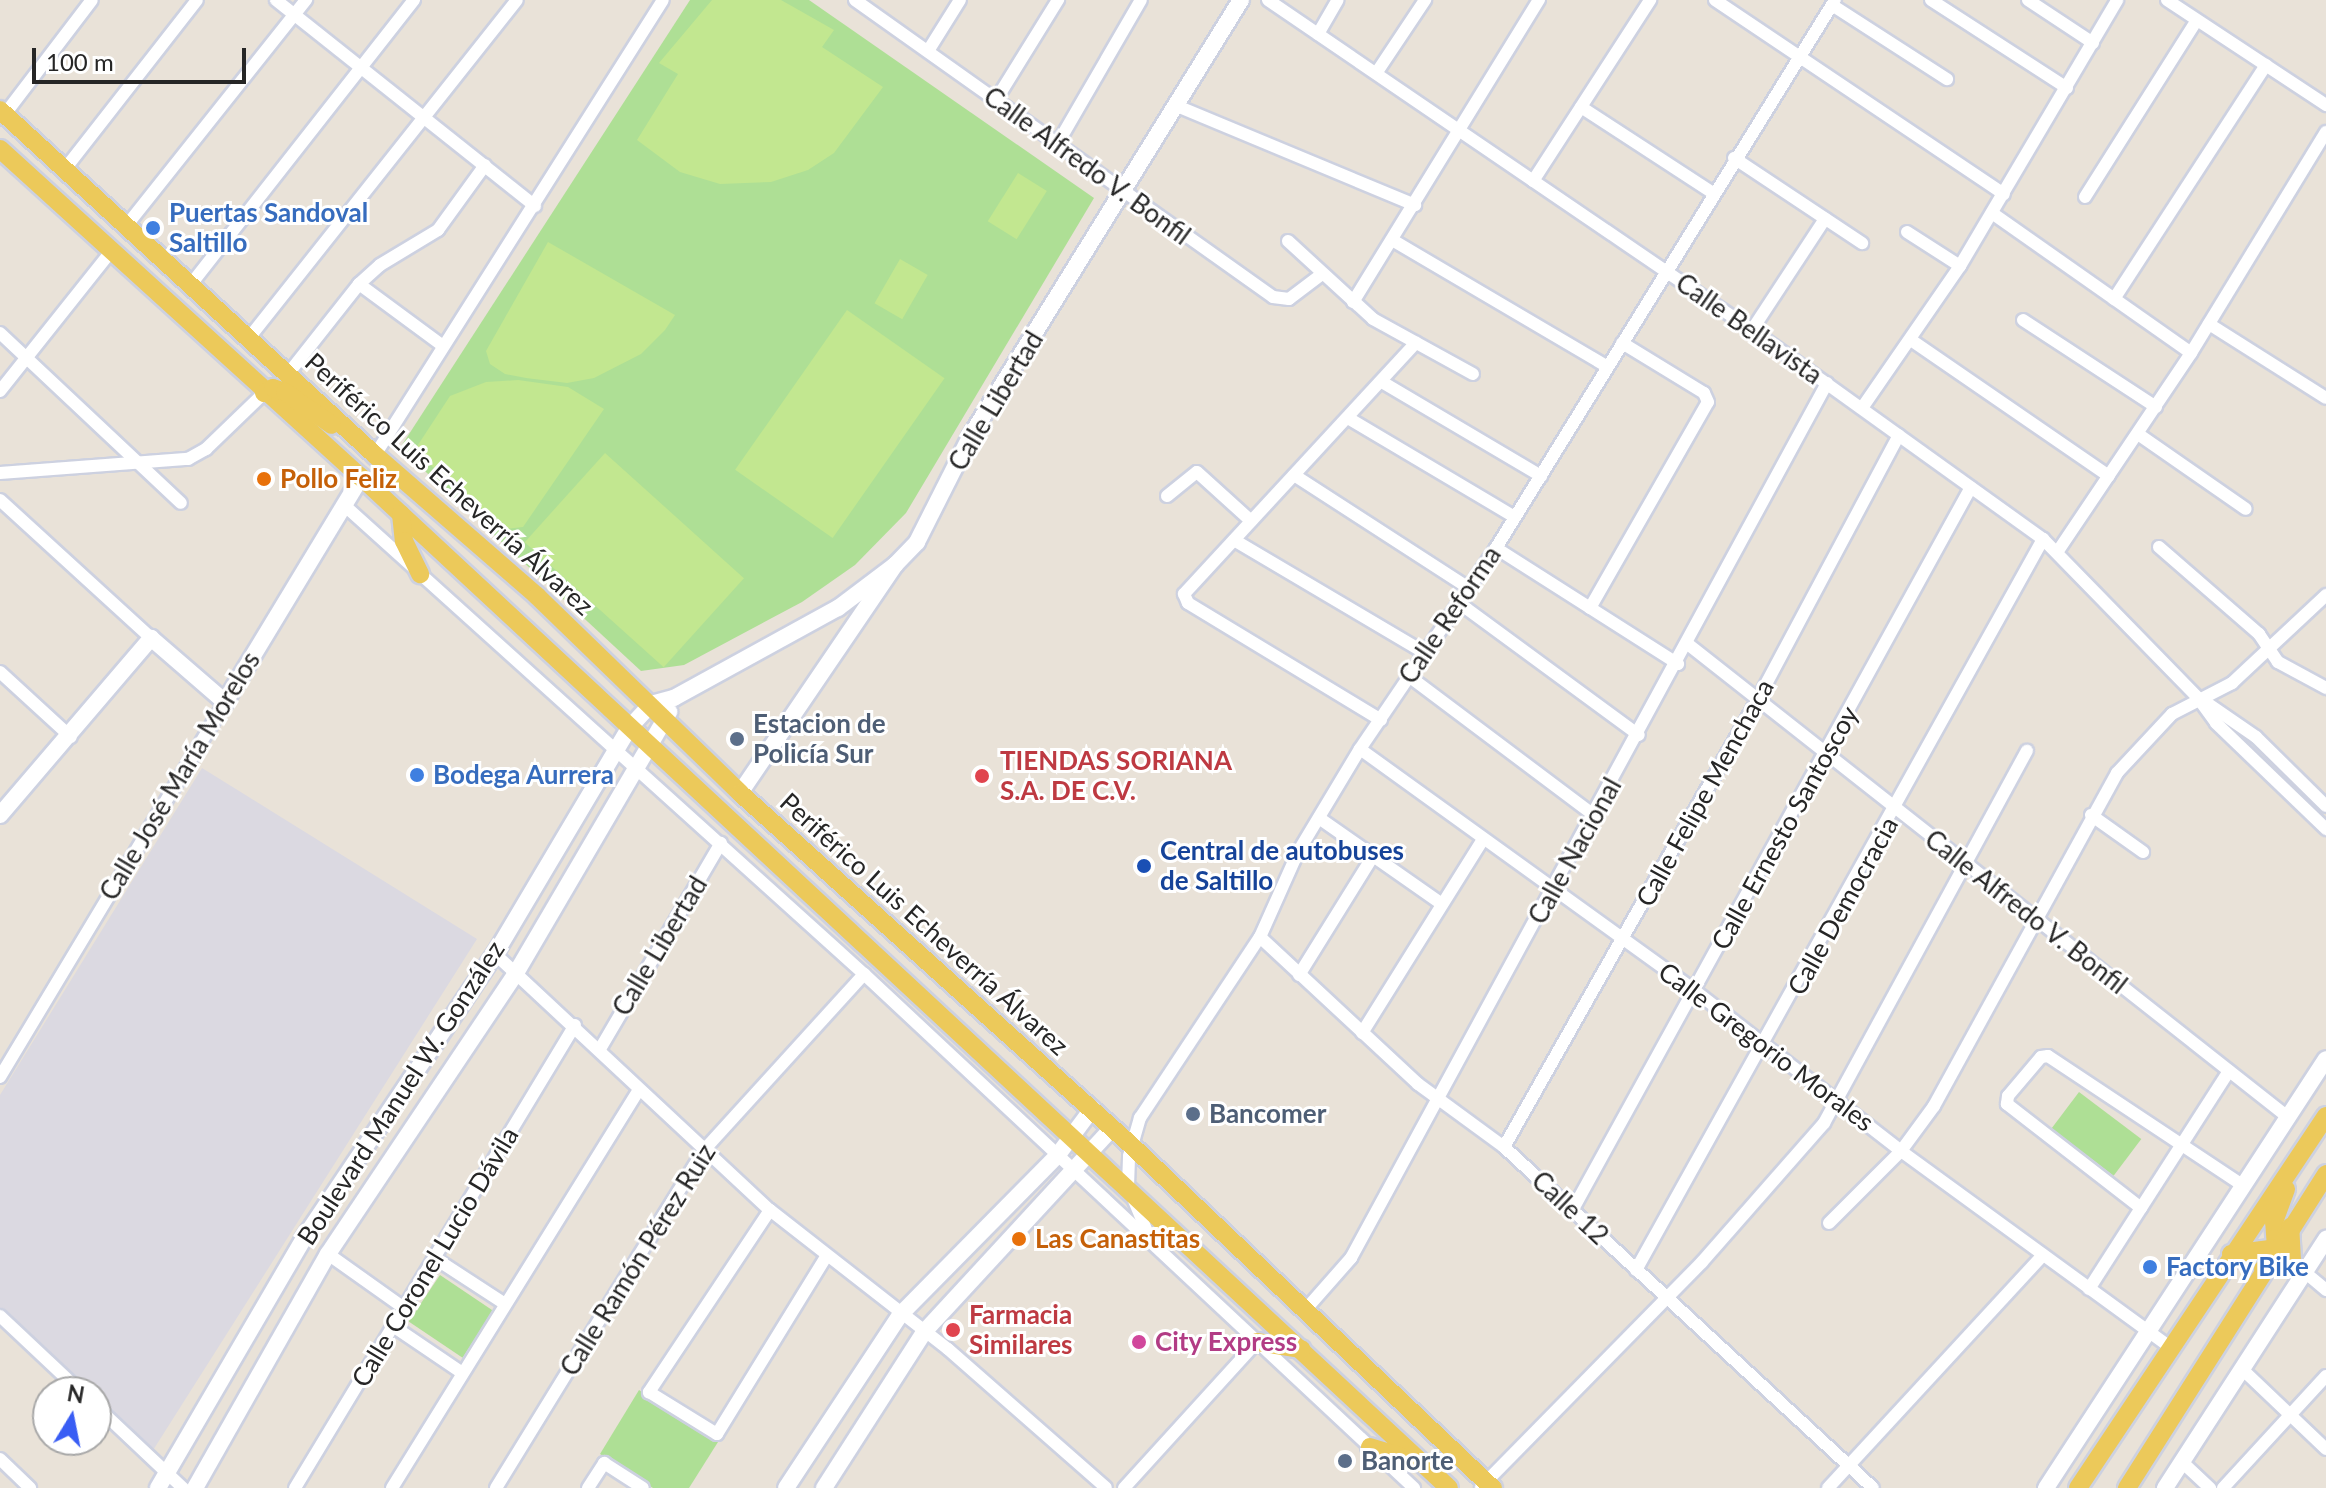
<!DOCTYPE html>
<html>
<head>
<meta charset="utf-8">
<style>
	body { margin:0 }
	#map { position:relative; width:2326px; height:1488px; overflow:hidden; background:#e9e2d8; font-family:Lato,sans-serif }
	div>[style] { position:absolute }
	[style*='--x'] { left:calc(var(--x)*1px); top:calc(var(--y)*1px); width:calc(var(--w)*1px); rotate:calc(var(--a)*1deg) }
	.industrial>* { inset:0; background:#dbd9e1 }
	.green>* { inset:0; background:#aedf95; transform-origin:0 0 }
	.pitch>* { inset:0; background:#c2e790; transform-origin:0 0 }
	.roads { filter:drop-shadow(2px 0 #cdd1e0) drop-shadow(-2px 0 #cdd1e0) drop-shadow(0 2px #cdd1e0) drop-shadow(0 -2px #cdd1e0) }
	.street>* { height:12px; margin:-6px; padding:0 6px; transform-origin:6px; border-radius:6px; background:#fff }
	.secondary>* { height:16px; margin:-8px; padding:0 8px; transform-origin:8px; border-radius:8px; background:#fff }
	.primary>* { height:18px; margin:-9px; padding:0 9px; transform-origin:9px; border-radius:9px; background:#ecc95a }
	.dots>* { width:22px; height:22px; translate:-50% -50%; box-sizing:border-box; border:4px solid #fff; border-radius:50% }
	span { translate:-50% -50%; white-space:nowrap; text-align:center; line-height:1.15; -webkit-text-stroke:6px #fff; paint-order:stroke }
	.street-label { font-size:26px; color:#262626 }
	.shop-label { font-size:26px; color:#366cbe; font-weight:700 }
	.left { translate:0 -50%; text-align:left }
	.food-label { font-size:26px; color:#c56008; font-weight:700 }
	.service-label { font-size:26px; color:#4e5e75; font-weight:700 }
	.health-label { font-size:26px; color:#be3a42; font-weight:700 }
	.transit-label { font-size:26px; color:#164399; font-weight:700 }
	.hotel-label { font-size:26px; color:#b23c85; font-weight:700 }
	.north { position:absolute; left:32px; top:1376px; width:80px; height:80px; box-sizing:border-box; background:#fff; border:2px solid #a8a8a8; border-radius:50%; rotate:10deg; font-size:22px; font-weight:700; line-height:32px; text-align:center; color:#262626 }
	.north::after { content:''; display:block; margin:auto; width:28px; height:36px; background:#395df4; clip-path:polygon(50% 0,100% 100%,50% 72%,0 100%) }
	.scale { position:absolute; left:32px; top:48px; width:214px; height:36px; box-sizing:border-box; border:4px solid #262626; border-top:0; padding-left:10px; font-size:24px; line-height:28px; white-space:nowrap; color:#262626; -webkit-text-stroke:6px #fff; paint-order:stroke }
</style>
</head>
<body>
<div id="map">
	<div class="industrial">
		<i style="clip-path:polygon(202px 768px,477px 939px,150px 1455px,96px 1403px,96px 1392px,85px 1392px,0 1309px,0 1095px)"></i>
	</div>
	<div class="green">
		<i style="clip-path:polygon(690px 0,809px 0,1094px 198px,906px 513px,855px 565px,802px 602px,684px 665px,641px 671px,400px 448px)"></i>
		<i style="left:2079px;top:1092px;width:78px;height:46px;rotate:37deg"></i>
		<i style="left:440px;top:1275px;width:65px;height:56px;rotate:34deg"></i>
		<i style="clip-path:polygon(639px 1390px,718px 1442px,689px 1488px,653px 1488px,600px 1454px)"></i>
	</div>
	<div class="pitch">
		<i style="clip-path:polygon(712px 0,781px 0,834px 30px,822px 47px,883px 87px,834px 153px,808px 170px,771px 182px,720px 184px,680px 172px,637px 140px,678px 74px,659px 63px)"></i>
		<i style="left:1018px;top:173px;width:34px;height:57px;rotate:32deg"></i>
		<i style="clip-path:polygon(548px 242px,675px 315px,665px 330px,641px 354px,594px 378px,567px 383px,526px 378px,505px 374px,490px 364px,486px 351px)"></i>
		<i style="left:900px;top:259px;width:32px;height:51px;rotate:30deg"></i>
		<i style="left:847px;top:310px;width:119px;height:195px;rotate:35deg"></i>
		<i style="clip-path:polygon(518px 380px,568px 387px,604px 409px,523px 527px,506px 529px,414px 451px,450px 396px,486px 382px)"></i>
		<i style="left:605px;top:453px;width:187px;height:120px;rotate:42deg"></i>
	</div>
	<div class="roads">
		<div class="street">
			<i style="--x:276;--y:0;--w:331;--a:38.5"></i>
			<i style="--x:855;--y:0;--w:513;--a:35.39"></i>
			<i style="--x:1273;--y:297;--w:16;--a:7"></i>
			<i style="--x:1289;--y:299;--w:41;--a:-37.1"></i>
			<i style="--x:1268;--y:0;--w:586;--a:34.29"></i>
			<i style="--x:1752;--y:330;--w:358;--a:35.7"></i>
			<i style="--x:2043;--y:539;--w:222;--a:45.7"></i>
			<i style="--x:2198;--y:698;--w:31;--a:54"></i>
			<i style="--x:2216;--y:723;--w:153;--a:43.9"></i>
			<i style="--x:1715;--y:0;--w:348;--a:33.9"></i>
			<i style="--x:1931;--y:0;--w:162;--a:32.9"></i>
			<i style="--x:2028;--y:0;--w:78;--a:33.5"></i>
			<i style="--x:2167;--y:0;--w:191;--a:33.4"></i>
			<i style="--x:1832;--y:5;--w:137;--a:32.8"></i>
			<i style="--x:1318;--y:34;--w:39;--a:-60"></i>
			<i style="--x:928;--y:51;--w:60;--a:-57.9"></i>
			<i style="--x:1377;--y:72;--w:87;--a:-56.3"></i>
			<i style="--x:996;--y:100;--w:118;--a:-58.2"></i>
			<i style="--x:1177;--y:106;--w:258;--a:22.6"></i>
			<i style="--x:1581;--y:107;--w:158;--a:33.1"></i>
			<i style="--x:5;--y:114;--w:143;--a:-52.7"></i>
			<i style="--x:1058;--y:143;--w:165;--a:-59.9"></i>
			<i style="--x:1734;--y:158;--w:154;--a:33.6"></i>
			<i style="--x:65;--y:169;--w:214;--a:-52"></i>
			<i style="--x:1533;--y:181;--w:216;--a:-57.1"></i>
			<i style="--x:2085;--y:197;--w:209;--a:-57.7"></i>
			<i style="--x:1992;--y:213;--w:243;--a:35.1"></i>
			<i style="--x:127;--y:225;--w:288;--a:-51.5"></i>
			<i style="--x:1907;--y:232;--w:63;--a:32.7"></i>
			<i style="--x:1288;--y:241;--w:115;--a:42.5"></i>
			<i style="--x:1373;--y:319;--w:114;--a:28.8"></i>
			<i style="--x:1394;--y:241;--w:248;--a:30.5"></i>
			<i style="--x:192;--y:283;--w:360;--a:-51.9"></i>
			<i style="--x:359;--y:284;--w:104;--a:36.4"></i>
			<i style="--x:2114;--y:299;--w:279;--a:-57"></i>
			<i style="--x:1353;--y:302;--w:355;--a:-58.4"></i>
			<i style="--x:2023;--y:320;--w:159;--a:33.2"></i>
			<i style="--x:2209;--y:324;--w:138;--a:32.3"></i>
			<i style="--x:1752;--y:330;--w:133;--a:-56.7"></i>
			<i style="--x:0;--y:333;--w:248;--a:43.2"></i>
			<i style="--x:249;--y:338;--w:431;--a:-51.6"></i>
			<i style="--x:1911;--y:340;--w:240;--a:34.5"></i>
			<i style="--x:288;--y:374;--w:115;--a:-51.7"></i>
			<i style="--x:359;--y:284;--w:28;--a:-42"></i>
			<i style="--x:380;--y:265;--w:68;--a:-31.1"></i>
			<i style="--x:438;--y:230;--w:80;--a:-54.1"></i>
			<i style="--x:1382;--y:382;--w:185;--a:30.6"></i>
			<i style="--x:0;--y:391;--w:180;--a:-51.5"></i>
			<i style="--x:1862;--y:408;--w:173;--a:-55.4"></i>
			<i style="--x:1960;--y:266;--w:309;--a:-59.4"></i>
			<i style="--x:1348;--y:418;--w:194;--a:30.7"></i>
			<i style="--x:2138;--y:434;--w:131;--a:34.8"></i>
			<i style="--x:375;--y:455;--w:538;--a:-57.67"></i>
			<i style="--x:0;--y:473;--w:189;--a:-4.3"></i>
			<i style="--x:188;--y:459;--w:21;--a:-29"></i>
			<i style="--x:206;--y:449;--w:81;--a:-44"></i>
			<i style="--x:1294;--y:475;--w:208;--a:32.9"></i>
			<i style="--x:1167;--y:496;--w:38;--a:-39"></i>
			<i style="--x:1197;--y:472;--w:73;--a:42.2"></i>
			<i style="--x:0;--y:500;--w:205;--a:42.4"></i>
			<i style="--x:344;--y:505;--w:700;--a:42.05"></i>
			<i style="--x:864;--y:974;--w:753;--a:43.06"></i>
			<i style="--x:1234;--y:540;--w:222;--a:30.6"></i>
			<i style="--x:2159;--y:547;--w:133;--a:41"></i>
			<i style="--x:2259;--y:634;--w:34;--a:56"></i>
			<i style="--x:2278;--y:662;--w:55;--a:28.4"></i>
			<i style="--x:1496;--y:548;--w:216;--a:32.5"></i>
			<i style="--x:2058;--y:551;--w:239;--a:-56.1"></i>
			<i style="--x:2191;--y:353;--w:259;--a:-58.6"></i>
			<i style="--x:1459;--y:603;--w:223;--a:36.3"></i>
			<i style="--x:1590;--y:608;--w:237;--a:-60.2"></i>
			<i style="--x:1708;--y:402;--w:10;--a:-114"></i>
			<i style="--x:1704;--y:393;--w:96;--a:-148.6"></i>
			<i style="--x:1689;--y:645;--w:764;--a:38.25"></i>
			<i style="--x:0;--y:672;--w:96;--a:42.5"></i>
			<i style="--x:1410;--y:677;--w:231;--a:36.9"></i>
			<i style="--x:2201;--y:699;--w:67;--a:34.6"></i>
			<i style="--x:2256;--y:737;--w:98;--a:44.6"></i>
			<i style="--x:1381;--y:720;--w:226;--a:-148.8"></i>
			<i style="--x:1188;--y:603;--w:10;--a:-114"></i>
			<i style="--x:1184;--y:594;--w:342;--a:-47.3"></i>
			<i style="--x:1360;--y:749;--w:413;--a:35.8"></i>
			<i style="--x:1695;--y:991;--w:261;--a:37.8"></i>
			<i style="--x:1901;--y:1151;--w:333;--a:36.1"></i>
			<i style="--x:2091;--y:815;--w:64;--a:35.4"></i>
			<i style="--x:1319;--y:818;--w:150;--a:35"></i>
			<i style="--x:1260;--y:937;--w:216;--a:42.9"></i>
			<i style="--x:1418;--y:1084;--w:107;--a:36.2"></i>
			<i style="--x:1504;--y:1147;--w:502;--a:42.74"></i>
			<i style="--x:495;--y:954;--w:376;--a:43"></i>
			<i style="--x:770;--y:1210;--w:226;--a:38"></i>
			<i style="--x:948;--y:1349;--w:210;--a:41.3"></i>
			<i style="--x:1299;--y:975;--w:140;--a:-58.1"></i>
			<i style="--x:1362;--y:1033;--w:229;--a:-58"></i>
			<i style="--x:600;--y:1049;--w:239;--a:-59.6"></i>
			<i style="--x:0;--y:1077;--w:437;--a:-59"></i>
			<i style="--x:1504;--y:1147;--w:515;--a:-60.45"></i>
			<i style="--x:1758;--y:699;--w:299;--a:-61.9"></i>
			<i style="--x:2141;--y:1208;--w:170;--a:-142.2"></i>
			<i style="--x:2007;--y:1104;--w:8;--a:-83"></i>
			<i style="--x:2008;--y:1096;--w:51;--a:-49.8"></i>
			<i style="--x:2041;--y:1057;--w:7;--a:-8"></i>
			<i style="--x:2048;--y:1056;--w:235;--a:33.6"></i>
			<i style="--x:1573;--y:1209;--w:824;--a:-61.13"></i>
			<i style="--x:770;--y:1210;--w:219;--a:123.6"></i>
			<i style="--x:649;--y:1392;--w:80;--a:31.7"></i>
			<i style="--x:717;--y:1434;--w:208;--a:-58.4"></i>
			<i style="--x:1829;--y:1223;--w:102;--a:-45"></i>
			<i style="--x:1901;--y:1151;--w:56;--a:-53.7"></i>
			<i style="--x:1934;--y:1106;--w:380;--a:-61.2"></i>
			<i style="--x:2117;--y:773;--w:81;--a:-47"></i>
			<i style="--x:2172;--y:714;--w:68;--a:-27.3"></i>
			<i style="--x:2232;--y:683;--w:129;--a:-43.1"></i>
			<i style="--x:1150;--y:1239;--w:57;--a:-112.5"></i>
			<i style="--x:1128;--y:1186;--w:30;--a:-88"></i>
			<i style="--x:1129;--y:1156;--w:40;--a:-74"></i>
			<i style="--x:1140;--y:1118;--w:217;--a:-56.5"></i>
			<i style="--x:1260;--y:937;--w:93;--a:-65.9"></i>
			<i style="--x:1298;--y:852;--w:120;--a:-59"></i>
			<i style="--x:1360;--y:749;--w:243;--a:-55.9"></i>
			<i style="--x:1496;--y:548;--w:644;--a:-58.26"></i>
			<i style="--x:328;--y:1254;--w:93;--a:35.4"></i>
			<i style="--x:436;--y:1259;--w:82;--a:33.1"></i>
			<i style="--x:2301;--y:1269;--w:33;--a:40"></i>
			<i style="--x:1636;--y:1270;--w:837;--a:-60.89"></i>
			<i style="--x:2089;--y:1289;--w:259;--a:-57.3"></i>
			<i style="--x:1307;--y:1308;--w:67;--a:-48.7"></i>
			<i style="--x:1351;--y:1258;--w:996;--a:-61.45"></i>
			<i style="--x:0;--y:1316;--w:111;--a:43.2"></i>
			<i style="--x:393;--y:1326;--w:82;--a:34.1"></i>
			<i style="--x:2242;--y:1369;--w:116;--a:43.6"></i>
			<i style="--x:96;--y:1406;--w:120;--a:43.3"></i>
			<i style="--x:0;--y:1459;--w:42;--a:44"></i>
			<i style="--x:2181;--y:1461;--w:40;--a:43"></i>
			<i style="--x:1481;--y:1487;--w:315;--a:-45.5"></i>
			<i style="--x:1702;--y:1262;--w:185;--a:-48.7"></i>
			<i style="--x:1824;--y:1123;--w:424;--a:-61.4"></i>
			<i style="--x:295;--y:1488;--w:541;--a:-58.84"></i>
			<i style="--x:392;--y:1488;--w:469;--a:-58.2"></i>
			<i style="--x:496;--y:1488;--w:397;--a:-58.4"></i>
			<i style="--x:704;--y:1150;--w:238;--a:-47.7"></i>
			<i style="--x:588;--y:1488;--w:30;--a:-57"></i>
			<i style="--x:604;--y:1463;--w:46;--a:32.7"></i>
			<i style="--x:1124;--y:1488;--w:197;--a:-47.7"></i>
			<i style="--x:1828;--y:1488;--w:317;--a:-47.3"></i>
			<i style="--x:2223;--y:1488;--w:152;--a:-47.4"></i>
		</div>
		<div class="secondary">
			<i style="--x:740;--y:793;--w:276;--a:-55.8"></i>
			<i style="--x:895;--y:565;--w:32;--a:-46"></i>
			<i style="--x:917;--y:542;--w:118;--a:-63.2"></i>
			<i style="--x:970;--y:437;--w:514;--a:-58.2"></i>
			<i style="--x:0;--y:815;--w:233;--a:-49.5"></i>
			<i style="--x:151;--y:638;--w:98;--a:40.9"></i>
			<i style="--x:225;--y:702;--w:263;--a:-58.8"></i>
			<i style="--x:158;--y:1488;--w:290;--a:-59.7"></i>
			<i style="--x:304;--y:1238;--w:342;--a:-56.1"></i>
			<i style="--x:495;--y:954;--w:263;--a:-59.3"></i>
			<i style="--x:629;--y:728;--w:33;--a:-47"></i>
			<i style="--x:651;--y:704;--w:24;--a:-15"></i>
			<i style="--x:674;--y:698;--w:187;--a:-28.8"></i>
			<i style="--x:838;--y:608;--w:71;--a:-37"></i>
			<i style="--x:195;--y:1488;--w:269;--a:-60.4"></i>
			<i style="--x:328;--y:1254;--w:338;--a:-56.2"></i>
			<i style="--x:516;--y:973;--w:303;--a:-59.6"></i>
			<i style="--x:786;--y:1488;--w:207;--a:-56.6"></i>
			<i style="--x:900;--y:1315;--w:223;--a:-45.4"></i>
			<i style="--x:1057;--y:1156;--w:59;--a:-53.3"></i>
			<i style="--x:824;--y:1488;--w:185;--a:-57.3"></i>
			<i style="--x:924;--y:1332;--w:277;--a:-47.3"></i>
			<i style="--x:2046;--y:1488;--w:512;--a:-56.87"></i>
			<i style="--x:2165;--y:1488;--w:297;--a:-57.1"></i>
		</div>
		<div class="primary">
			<i style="--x:0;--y:110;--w:510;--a:42.61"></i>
			<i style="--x:375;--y:455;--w:215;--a:41"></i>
			<i style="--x:537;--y:596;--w:283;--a:44.1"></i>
			<i style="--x:740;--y:793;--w:526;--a:42"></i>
			<i style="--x:1131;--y:1145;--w:499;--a:43.5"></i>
			<i style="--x:0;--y:149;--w:488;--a:42.3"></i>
			<i style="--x:361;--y:477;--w:1485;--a:42.9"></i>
			<i style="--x:264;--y:393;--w:10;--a:-29"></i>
			<i style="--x:273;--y:388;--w:13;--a:18"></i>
			<i style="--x:285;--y:392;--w:57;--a:35.1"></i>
			<i style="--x:401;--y:514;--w:27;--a:84"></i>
			<i style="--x:404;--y:541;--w:37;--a:64"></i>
			<i style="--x:2276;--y:1248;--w:26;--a:-94"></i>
			<i style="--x:2274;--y:1222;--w:35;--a:-70"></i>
			<i style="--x:2231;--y:1254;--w:45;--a:-7.6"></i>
			<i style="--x:2263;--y:1269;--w:30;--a:-15"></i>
			<i style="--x:2292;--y:1261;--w:34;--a:-93"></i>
			<i style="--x:1257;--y:1342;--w:45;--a:9"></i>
			<i style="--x:1370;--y:1447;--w:45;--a:16.8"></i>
			<i style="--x:2078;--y:1488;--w:447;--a:-56.3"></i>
			<i style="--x:2127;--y:1488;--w:372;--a:-57.6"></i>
		</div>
	</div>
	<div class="dots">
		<i style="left:153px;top:228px;background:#3f7fe0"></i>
		<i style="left:264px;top:479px;background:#e8710a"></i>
		<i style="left:737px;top:739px;background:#5c6f8a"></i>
		<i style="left:417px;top:775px;background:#3f7fe0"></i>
		<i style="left:982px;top:776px;background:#e0444e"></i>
		<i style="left:1144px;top:866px;background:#1a4fb4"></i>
		<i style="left:1193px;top:1114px;background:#5c6f8a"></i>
		<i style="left:1019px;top:1239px;background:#e8710a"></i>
		<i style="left:2150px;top:1267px;background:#3f7fe0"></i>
		<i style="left:953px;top:1330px;background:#e0444e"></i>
		<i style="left:1139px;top:1342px;background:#d1479c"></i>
		<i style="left:1345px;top:1461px;background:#5c6f8a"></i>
	</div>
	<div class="street-label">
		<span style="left:1087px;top:166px;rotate:36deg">Calle Alfredo V. Bonfil</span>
		<span style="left:1749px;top:329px;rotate:35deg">Calle Bellavista</span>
		<span style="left:996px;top:401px;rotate:-59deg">Calle Libertad</span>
		<span style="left:449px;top:484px;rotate:42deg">Periférico Luis Echeverría Álvarez</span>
		<span style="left:1450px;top:615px;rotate:-56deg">Calle Reforma</span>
		<span style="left:180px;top:776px;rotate:-59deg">Calle José María Morelos</span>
		<span style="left:1705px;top:793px;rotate:-61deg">Calle Felipe Menchaca</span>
		<span style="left:1785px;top:828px;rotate:-61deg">Calle Ernesto Santoscoy</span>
		<span style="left:1575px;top:851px;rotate:-61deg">Calle Nacional</span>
		<span style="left:1843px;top:906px;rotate:-61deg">Calle Democracia</span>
		<span style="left:2026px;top:912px;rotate:38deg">Calle Alfredo V. Bonfil</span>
		<span style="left:924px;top:924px;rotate:42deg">Periférico Luis Echeverría Álvarez</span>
		<span style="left:660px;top:946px;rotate:-59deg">Calle Libertad</span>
		<span style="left:1766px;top:1047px;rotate:37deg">Calle Gregorio Morales</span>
		<span style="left:401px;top:1093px;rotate:-57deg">Boulevard Manuel W. González</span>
		<span style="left:1570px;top:1208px;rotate:43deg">Calle 12</span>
		<span style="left:435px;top:1257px;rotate:-59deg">Calle Coronel Lucio Dávila</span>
		<span style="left:638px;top:1260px;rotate:-58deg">Calle Ramón Pérez Ruiz</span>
	</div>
	<div class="shop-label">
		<span class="left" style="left:169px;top:228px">Puertas Sandoval<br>Saltillo</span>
		<span class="left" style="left:433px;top:775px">Bodega Aurrera</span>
		<span class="left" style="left:2166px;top:1267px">Factory Bike</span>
	</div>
	<div class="food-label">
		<span class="left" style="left:280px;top:479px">Pollo Feliz</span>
		<span class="left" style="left:1035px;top:1239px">Las Canastitas</span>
	</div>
	<div class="service-label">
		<span class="left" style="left:753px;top:739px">Estacion de<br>Policía Sur</span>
		<span class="left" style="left:1209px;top:1114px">Bancomer</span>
		<span class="left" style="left:1361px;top:1461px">Banorte</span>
	</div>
	<div class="health-label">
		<span class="left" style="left:1000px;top:776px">TIENDAS SORIANA<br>S.A. DE C.V.</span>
		<span class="left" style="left:969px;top:1330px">Farmacia<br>Similares</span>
	</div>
	<div class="transit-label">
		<span class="left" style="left:1160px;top:866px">Central de autobuses<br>de Saltillo</span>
	</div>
	<div class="hotel-label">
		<span class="left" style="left:1155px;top:1342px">City Express</span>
	</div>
	<div class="north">N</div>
	<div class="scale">100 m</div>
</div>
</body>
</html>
